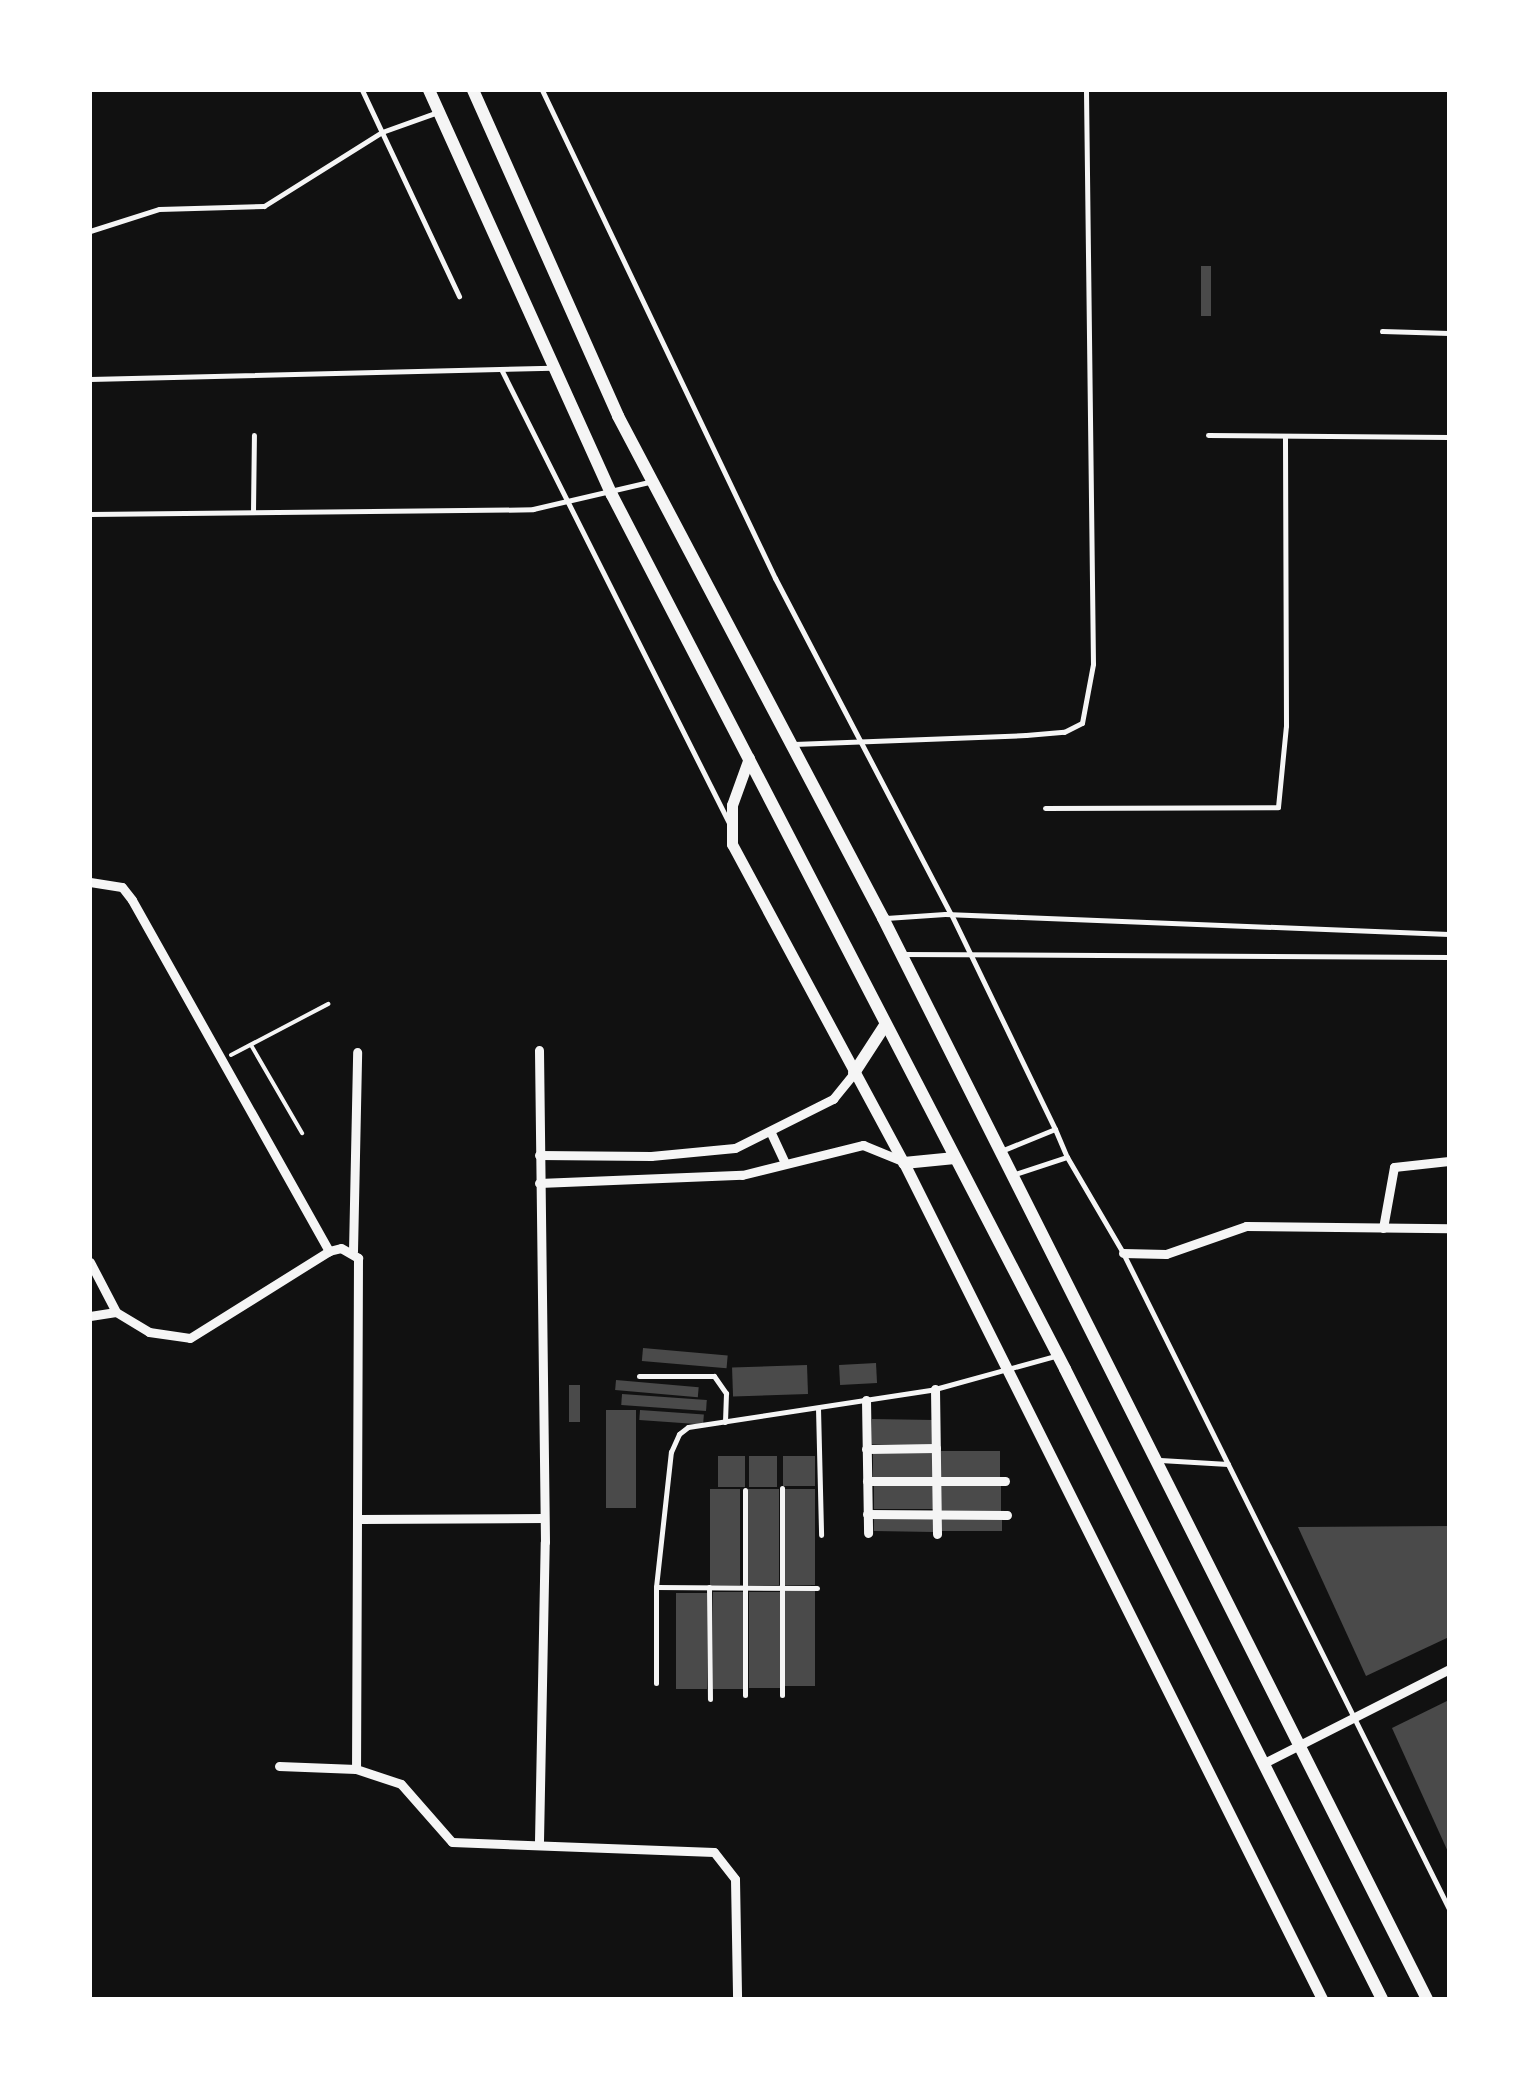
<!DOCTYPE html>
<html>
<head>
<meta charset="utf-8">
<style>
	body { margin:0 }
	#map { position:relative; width:1539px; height:2089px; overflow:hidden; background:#111; font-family:"Open Sans",sans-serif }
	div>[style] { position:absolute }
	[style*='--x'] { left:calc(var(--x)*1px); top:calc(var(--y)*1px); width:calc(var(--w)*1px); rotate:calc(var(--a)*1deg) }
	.building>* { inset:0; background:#4a4a4a; transform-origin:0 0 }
	.path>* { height:4px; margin:-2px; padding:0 2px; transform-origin:2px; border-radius:2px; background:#f5f5f5 }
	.service>* { height:5px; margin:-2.5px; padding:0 2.5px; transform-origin:2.5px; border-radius:2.5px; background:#f5f5f5 }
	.minor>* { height:9px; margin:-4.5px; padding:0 4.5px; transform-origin:4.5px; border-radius:4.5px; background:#f5f5f5 }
	.tertiary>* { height:11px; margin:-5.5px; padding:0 5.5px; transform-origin:5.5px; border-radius:5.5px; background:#f5f5f5 }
	.secondary>* { height:12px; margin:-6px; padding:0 6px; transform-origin:6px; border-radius:6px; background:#f5f5f5 }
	span { translate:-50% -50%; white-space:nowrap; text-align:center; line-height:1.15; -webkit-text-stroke:10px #fff; paint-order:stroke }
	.frame { position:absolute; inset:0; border:92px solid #fff; pointer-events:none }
</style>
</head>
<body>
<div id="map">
	<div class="building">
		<i style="left:1201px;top:266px;width:10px;height:50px"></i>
		<i style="left:643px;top:1348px;width:85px;height:13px;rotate:5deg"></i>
		<i style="left:876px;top:1363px;width:20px;height:37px;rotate:87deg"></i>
		<i style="left:807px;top:1365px;width:29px;height:75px;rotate:88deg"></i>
		<i style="left:616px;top:1380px;width:83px;height:10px;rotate:5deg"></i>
		<i style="left:569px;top:1385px;width:11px;height:37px"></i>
		<i style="left:622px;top:1394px;width:85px;height:11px;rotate:4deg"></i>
		<i style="left:606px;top:1410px;width:30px;height:98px"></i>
		<i style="left:640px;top:1410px;width:64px;height:10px;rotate:4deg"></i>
		<i style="left:872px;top:1419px;width:62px;height:25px;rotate:1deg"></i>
		<i style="left:1000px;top:1451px;width:26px;height:60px;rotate:90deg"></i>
		<i style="left:873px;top:1453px;width:61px;height:24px"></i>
		<i style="left:718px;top:1456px;width:27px;height:31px"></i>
		<i style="left:749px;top:1456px;width:28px;height:31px"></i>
		<i style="left:783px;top:1456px;width:32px;height:30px"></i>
		<i style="left:941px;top:1485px;width:60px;height:26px"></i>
		<i style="left:874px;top:1486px;width:61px;height:23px"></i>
		<i style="left:710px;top:1489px;width:30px;height:96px"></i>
		<i style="left:748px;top:1489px;width:31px;height:96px"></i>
		<i style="left:785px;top:1489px;width:30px;height:96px"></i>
		<i style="left:874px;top:1518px;width:60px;height:13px;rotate:1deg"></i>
		<i style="left:942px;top:1518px;width:60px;height:13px"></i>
		<i style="clip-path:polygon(1449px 1526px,1449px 1637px,1366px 1676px,1298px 1527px)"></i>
		<i style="left:784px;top:1590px;width:31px;height:96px"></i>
		<i style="left:713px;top:1592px;width:31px;height:97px"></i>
		<i style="left:749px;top:1592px;width:31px;height:96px"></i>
		<i style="left:676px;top:1593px;width:31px;height:96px"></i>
		<i style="clip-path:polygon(1449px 1700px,1449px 1854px,1392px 1728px)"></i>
	</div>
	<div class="path">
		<i style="--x:251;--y:1045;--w:102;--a:59.9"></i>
		<i style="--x:231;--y:1055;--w:110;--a:-27.7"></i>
	</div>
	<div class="service">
		<i style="--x:362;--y:90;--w:228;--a:64.8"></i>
		<i style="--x:542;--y:90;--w:541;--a:64.48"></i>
		<i style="--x:775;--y:578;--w:379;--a:62.4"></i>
		<i style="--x:951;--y:914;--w:239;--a:64.2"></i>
		<i style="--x:1055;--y:1129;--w:58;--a:157.8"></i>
		<i style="--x:90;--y:231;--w:72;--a:-17.7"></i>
		<i style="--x:159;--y:209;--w:105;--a:-1.6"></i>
		<i style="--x:264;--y:206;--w:139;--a:-32.1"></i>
		<i style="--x:382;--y:132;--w:59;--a:-19.7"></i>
		<i style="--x:1382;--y:331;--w:67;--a:1.7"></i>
		<i style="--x:502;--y:371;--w:506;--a:63.33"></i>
		<i style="--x:90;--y:379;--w:462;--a:-1.4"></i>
		<i style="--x:1208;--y:435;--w:241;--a:0.5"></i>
		<i style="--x:253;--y:512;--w:77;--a:-89.3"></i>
		<i style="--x:90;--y:514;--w:443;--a:-0.6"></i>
		<i style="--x:533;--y:509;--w:119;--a:-13.1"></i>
		<i style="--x:794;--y:744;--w:232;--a:-2.2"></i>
		<i style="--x:1026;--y:735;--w:38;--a:-5"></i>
		<i style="--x:1064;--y:732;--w:20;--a:-27"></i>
		<i style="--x:1082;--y:723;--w:60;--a:-79.4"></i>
		<i style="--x:1093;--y:664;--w:574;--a:-90.7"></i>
		<i style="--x:1045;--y:808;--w:233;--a:-0.2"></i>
		<i style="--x:1278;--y:807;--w:81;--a:-84.4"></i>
		<i style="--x:1286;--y:726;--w:290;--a:-90.2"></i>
		<i style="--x:886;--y:918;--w:59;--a:-3.9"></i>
		<i style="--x:945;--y:914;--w:504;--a:2.27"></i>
		<i style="--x:902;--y:954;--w:547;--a:0.31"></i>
		<i style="--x:1055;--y:1129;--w:30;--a:67"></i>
		<i style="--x:1012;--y:1175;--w:58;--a:-18.1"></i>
		<i style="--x:1067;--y:1157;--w:111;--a:59.7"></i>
		<i style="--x:1123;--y:1253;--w:733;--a:63.57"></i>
		<i style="--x:639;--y:1376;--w:75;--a:0"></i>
		<i style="--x:714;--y:1376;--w:21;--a:55"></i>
		<i style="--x:726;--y:1393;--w:29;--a:92"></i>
		<i style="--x:818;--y:1408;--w:127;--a:88.6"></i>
		<i style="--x:1160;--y:1460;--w:68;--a:3.4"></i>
		<i style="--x:782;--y:1488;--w:207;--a:90"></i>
		<i style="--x:745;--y:1490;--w:205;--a:90"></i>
		<i style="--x:656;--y:1587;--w:161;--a:0.4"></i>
		<i style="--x:709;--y:1587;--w:112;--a:89.5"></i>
		<i style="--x:656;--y:1683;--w:96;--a:-90"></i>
		<i style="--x:656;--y:1587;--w:136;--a:-83.7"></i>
		<i style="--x:671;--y:1452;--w:20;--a:-66"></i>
		<i style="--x:679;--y:1434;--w:11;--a:-38"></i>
		<i style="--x:688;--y:1427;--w:250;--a:-8.7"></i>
		<i style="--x:935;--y:1389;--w:124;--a:-15.4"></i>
	</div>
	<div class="minor">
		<i style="--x:90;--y:882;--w:32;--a:9"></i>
		<i style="--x:122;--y:887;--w:16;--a:52"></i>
		<i style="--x:132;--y:900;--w:403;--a:60.7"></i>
		<i style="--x:771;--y:1133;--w:33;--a:65"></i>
		<i style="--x:539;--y:1155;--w:112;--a:0.5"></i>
		<i style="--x:651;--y:1156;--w:84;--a:-5.4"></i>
		<i style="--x:735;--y:1148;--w:110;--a:-26.6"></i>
		<i style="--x:833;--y:1099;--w:33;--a:-51"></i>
		<i style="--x:539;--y:1183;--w:203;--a:-2.3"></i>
		<i style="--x:742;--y:1175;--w:125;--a:-13.9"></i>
		<i style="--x:863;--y:1145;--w:42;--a:22.3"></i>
		<i style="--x:1383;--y:1228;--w:62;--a:-79.8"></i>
		<i style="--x:1394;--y:1167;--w:55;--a:-6.2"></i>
		<i style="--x:353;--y:1251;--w:199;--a:-88.8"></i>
		<i style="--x:1123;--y:1253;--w:43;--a:1.3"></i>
		<i style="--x:1166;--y:1254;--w:85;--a:-19.3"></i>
		<i style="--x:1246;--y:1226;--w:203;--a:0.6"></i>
		<i style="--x:90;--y:1262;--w:56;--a:62.5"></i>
		<i style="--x:90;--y:1316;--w:26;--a:-9"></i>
		<i style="--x:116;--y:1312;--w:39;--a:31"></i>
		<i style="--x:149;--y:1332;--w:41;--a:8.3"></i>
		<i style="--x:190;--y:1338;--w:164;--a:-32"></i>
		<i style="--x:329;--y:1251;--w:12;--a:-14"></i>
		<i style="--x:341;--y:1248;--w:20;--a:30"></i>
		<i style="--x:358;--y:1258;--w:511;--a:90.22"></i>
		<i style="--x:935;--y:1389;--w:145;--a:89.2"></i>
		<i style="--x:866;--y:1400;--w:133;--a:89.1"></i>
		<i style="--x:866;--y:1449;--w:70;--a:-0.8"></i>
		<i style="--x:867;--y:1481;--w:138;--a:0"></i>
		<i style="--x:867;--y:1514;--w:140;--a:0.4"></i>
		<i style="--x:360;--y:1519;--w:184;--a:-0.3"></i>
		<i style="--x:1264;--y:1763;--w:208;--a:-26.9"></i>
		<i style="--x:279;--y:1766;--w:77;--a:2.2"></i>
		<i style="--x:356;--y:1769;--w:47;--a:18.4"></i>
		<i style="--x:401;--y:1784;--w:77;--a:48.7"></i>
		<i style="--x:452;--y:1842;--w:262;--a:2.2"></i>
		<i style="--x:714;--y:1852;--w:34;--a:52"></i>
		<i style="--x:735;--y:1879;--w:120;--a:89"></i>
		<i style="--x:539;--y:1841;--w:299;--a:-88.9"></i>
		<i style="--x:545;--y:1542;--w:492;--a:-90.7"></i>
	</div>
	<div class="tertiary">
		<i style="--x:749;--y:758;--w:50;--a:109.9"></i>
		<i style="--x:732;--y:805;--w:39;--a:90"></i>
		<i style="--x:732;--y:844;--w:362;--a:61.7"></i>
		<i style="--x:904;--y:1163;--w:935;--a:63.43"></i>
	</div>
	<div class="secondary">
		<i style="--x:429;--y:90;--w:444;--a:65.7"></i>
		<i style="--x:612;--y:495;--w:984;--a:62.6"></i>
		<i style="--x:1065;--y:1369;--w:705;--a:63.29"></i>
		<i style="--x:473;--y:90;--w:357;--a:66"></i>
		<i style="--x:618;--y:416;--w:568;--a:62.17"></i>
		<i style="--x:883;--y:918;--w:1210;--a:63.29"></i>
		<i style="--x:854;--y:1073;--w:57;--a:-57.1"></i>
		<i style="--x:904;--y:1163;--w:51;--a:-5.6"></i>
	</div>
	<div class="frame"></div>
</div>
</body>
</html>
